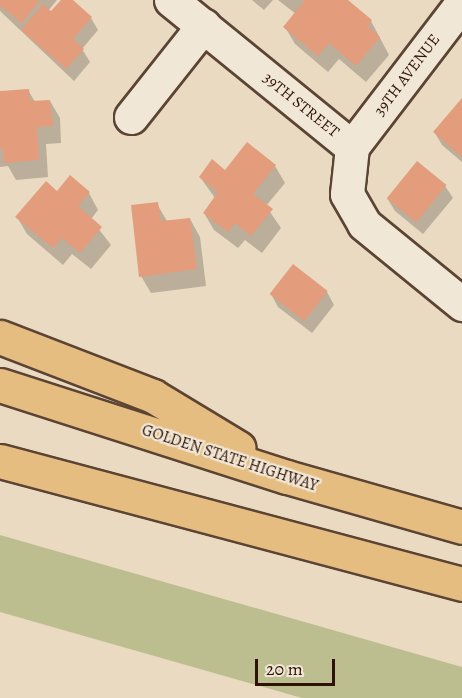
<!DOCTYPE html>
<html>
<head>
<meta charset="utf-8">
<style>
	body { margin:0 }
	#map { position:relative; width:462px; height:698px; overflow:hidden; background:#eadac1; font-family:Alegreya,serif }
	div>[style] { position:absolute }
	[style*='--x'] { left:calc(var(--x)*1px); top:calc(var(--y)*1px); width:calc(var(--w)*1px); rotate:calc(var(--a)*1deg) }
	.green>* { inset:0; background:#bcbe8f }
	.shadow>* { inset:0; background:#0003 }
	.building>* { inset:0; background:#e39d7c; transform-origin:0 0 }
	.roads { filter:drop-shadow(2px 0 #5c4434) drop-shadow(-2px 0 #5c4434) drop-shadow(0 2px #5c4434) drop-shadow(0 -2px #5c4434) }
	.minor>* { height:33px; margin:-16.5px; padding:0 16.5px; transform-origin:16.5px; border-radius:16.5px; background:#f1e7d7 }
	.highway>* { height:33px; margin:-16.5px; padding:0 16.5px; transform-origin:16.5px; border-radius:16.5px; background:#e5bd80 }
	span { translate:-50% -50%; white-space:nowrap; text-align:center; line-height:1.15; -webkit-text-stroke:4.5px #f1e7d7; paint-order:stroke }
	.street-label { font-size:16px; color:#2d1205 }
	.scale { position:absolute; left:255px; top:659px; width:80px; height:27px; box-sizing:border-box; border:3px solid #2d1205; border-top:0; padding-left:8px; font-size:18px; line-height:21px; white-space:nowrap; color:#2d1205; -webkit-text-stroke:4px #f1e7d7; paint-order:stroke }
</style>
</head>
<body>
<div id="map">
	<div class="green">
		<i style="clip-path:polygon(0 535px,462px 667px,462px 698px,302px 698px,0 612px)"></i>
	</div>
	<div class="shadow">
		<i style="clip-path:polygon(0 0,57px 0,48px 11px,51px 13px,63px 0,70px 0,91px 18px,98px 30px,82px 49px,90px 62px,74px 81px,0 11px)"></i>
		<i style="clip-path:polygon(252px 0,273px 0,264px 10px)"></i>
		<i style="clip-path:polygon(278px 0,346px 0,371px 21px,389px 55px,366px 82px,339px 59px,328px 72px,295px 44px,285px 27px,296px 14px)"></i>
		<i style="clip-path:polygon(28px 90px,35px 102px,50px 101px,60px 118px,61px 143px,46px 144px,48px 177px,16px 180px,8px 166px,0 167px,0 106px)"></i>
		<i style="clip-path:polygon(462px 101px,462px 162px,442px 145px,435px 133px)"></i>
		<i style="clip-path:polygon(275px 166px,285px 183px,266px 206px,281px 228px,262px 253px,245px 240px,238px 248px,214px 230px,204px 213px,215px 198px,200px 177px)"></i>
		<i style="clip-path:polygon(445px 186px,453px 198px,423px 234px,395px 211px,387px 198px)"></i>
		<i style="clip-path:polygon(57px 193px,89px 193px,98px 210px,91px 219px,111px 245px,91px 269px,72px 254px,63px 265px,27px 234px,17px 217px)"></i>
		<i style="clip-path:polygon(157px 204px,167px 221px,190px 219px,200px 237px,206px 286px,151px 293px,141px 276px)"></i>
		<i style="clip-path:polygon(327px 292px,334px 305px,312px 333px,278px 307px,271px 294px)"></i>
	</div>
	<div class="building">
		<i style="clip-path:polygon(0 0,40px 0,22px 23px,0 6px)"></i>
		<i style="clip-path:polygon(61px 0,73px 0,92px 17px,73px 39px,84px 49px,66px 69px,21px 30px,43px 4px,51px 11px)"></i>
		<i style="clip-path:polygon(305px 0,348px 0,372px 20px,368px 26px,380px 37px,356px 66px,329px 43px,318px 56px,283px 27px)"></i>
		<i style="clip-path:polygon(29px 89px,30px 101px,50px 100px,53px 126px,37px 127px,39px 160px,4px 163px,3px 149px,0 149px,0 91px)"></i>
		<i style="clip-path:polygon(462px 98px,462px 157px,433px 132px)"></i>
		<i style="clip-path:polygon(247px 142px,276px 165px,253px 194px,273px 209px,251px 236px,235px 223px,228px 232px,203px 213px,218px 192px,199px 177px,212px 159px,225px 170px)"></i>
		<i style="left:417px;top:161px;width:38px;height:48px;rotate:39deg"></i>
		<i style="clip-path:polygon(70px 175px,90px 192px,78px 206px,102px 227px,80px 253px,62px 238px,53px 248px,15px 217px,46px 181px,57px 191px)"></i>
		<i style="clip-path:polygon(158px 202px,161px 221px,190px 218px,197px 269px,139px 277px,131px 205px)"></i>
		<i style="left:293px;top:264px;width:44px;height:38px;rotate:38deg"></i>
	</div>
	<div class="roads">
		<div class="minor">
			<i style="--x:171;--y:0;--w:233;--a:39.1"></i>
			<i style="--x:462;--y:3;--w:181;--a:127.4"></i>
			<i style="--x:352;--y:147;--w:47;--a:96.1"></i>
			<i style="--x:347;--y:194;--w:34;--a:60"></i>
			<i style="--x:364;--y:224;--w:127;--a:39.2"></i>
			<i style="--x:131;--y:117;--w:117;--a:-51.6"></i>
		</div>
		<div class="highway">
			<i style="--x:0;--y:337;--w:164;--a:21.1"></i>
			<i style="--x:153;--y:396;--w:100;--a:31.2"></i>
			<i style="--x:0;--y:385;--w:301;--a:17.8"></i>
			<i style="--x:287;--y:477;--w:182;--a:15.9"></i>
			<i style="--x:0;--y:461;--w:478;--a:14.9"></i>
		</div>
	</div>
	<div class="street-label">
		<span style="left:407px;top:75px;rotate:-53deg">39TH AVENUE</span>
		<span style="left:301px;top:105px;rotate:39deg">39TH STREET</span>
		<span style="left:230px;top:458px;rotate:18deg">GOLDEN STATE HIGHWAY</span>
	</div>
	<div class="scale">20 m</div>
</div>
</body>
</html>
